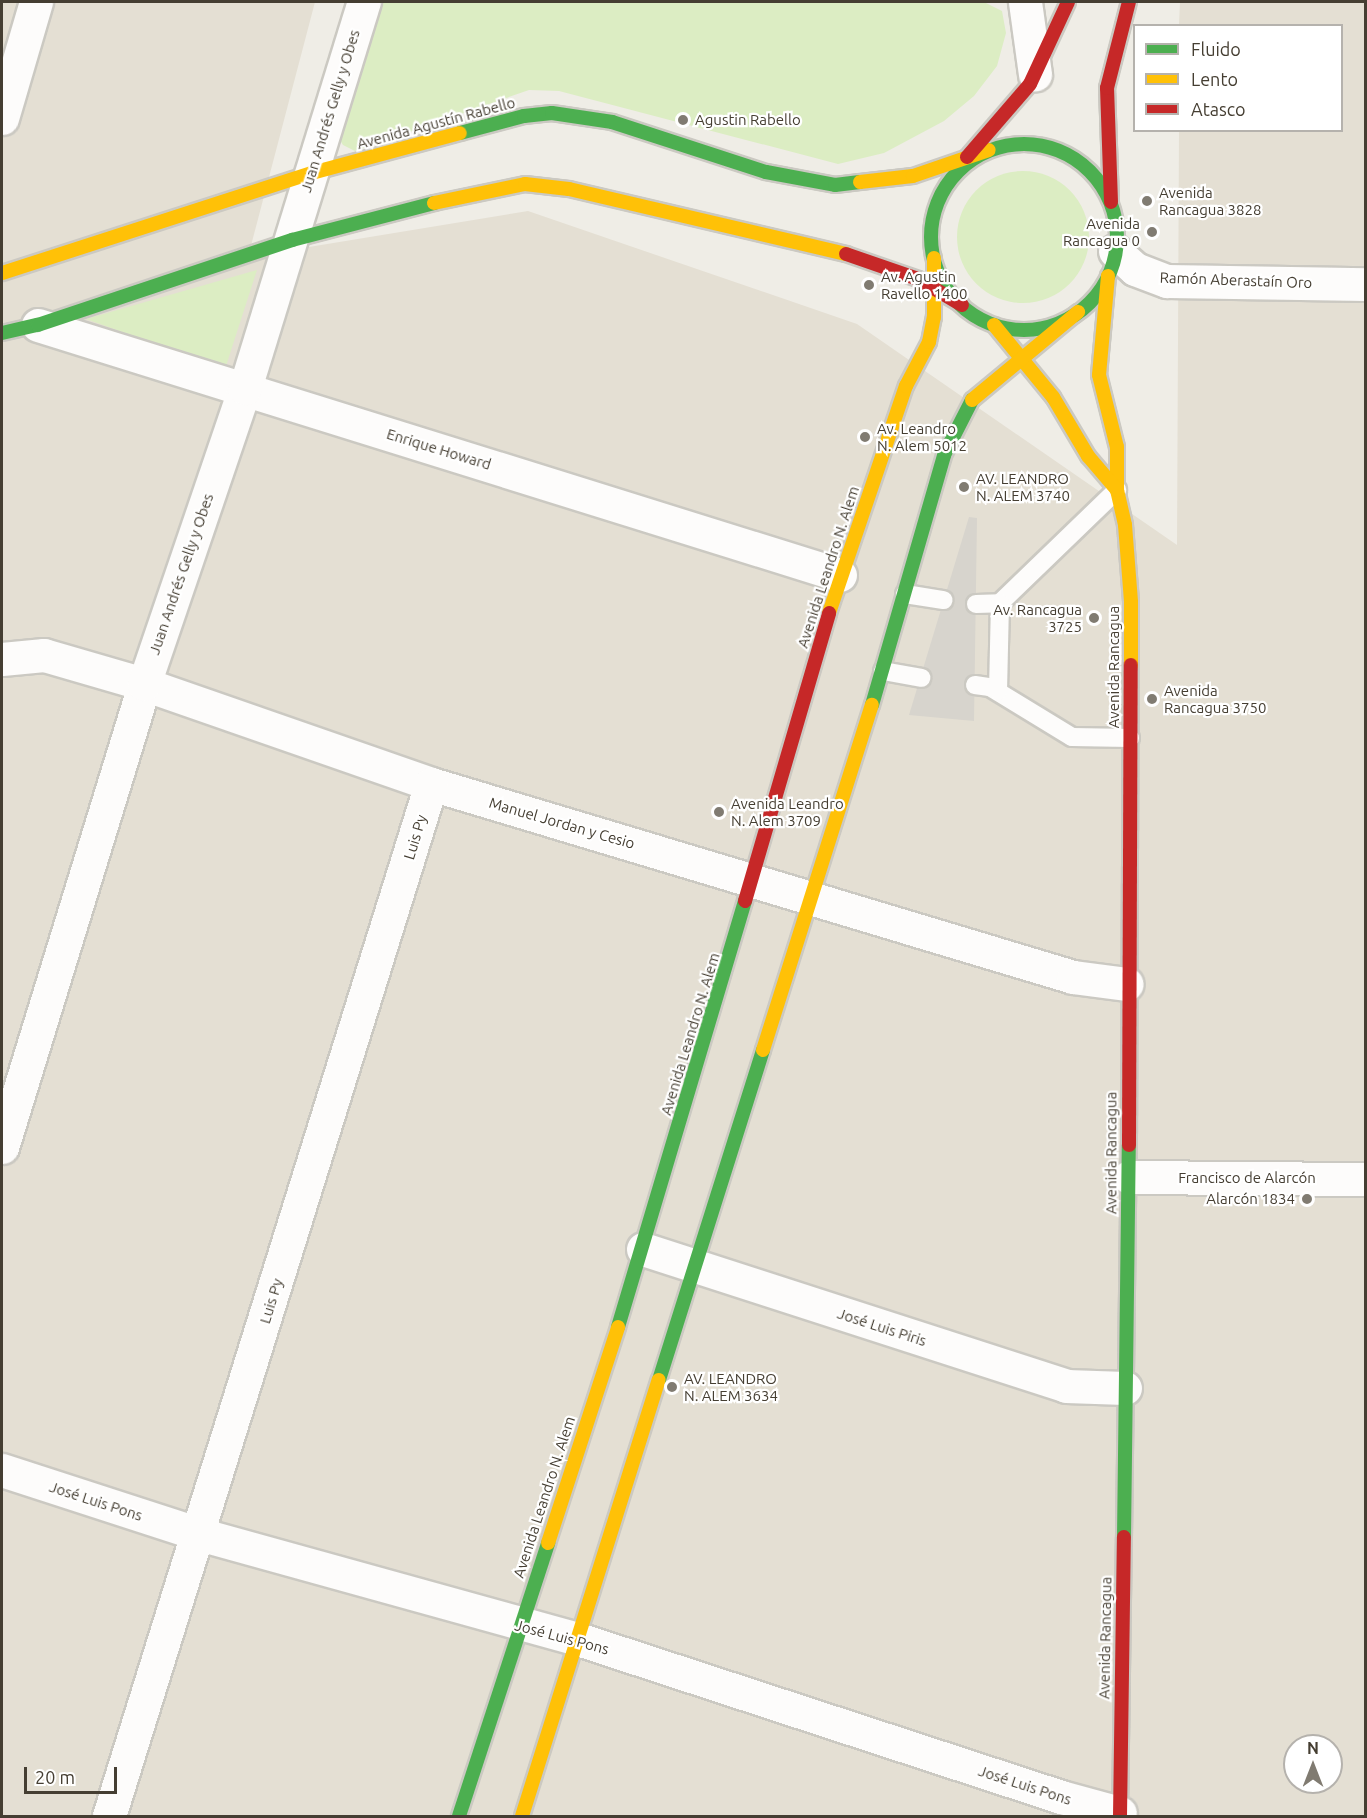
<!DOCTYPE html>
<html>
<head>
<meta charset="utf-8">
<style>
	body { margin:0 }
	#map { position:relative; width:1367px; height:1818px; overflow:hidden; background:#efede6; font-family:Ubuntu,sans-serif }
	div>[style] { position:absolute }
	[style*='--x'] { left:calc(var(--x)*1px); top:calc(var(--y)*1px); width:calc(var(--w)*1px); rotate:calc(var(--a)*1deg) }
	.residential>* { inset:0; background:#e4dfd3 }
	.green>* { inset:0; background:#dcedc3 }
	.round { border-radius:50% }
	.building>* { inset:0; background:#d7d4cd }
	.roads { filter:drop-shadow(2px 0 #cbc9c2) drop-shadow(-2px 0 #cbc9c2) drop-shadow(0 2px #cbc9c2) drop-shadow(0 -2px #cbc9c2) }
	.lane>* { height:18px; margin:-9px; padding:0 9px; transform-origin:9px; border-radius:9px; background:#fdfcfb }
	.street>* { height:33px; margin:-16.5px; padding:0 16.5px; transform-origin:16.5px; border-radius:16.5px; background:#fdfcfb }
	.fast>* { height:14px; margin:-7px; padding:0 7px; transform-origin:7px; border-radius:7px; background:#4caf50 }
	.fast>.ring { margin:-7px; padding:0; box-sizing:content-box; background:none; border:14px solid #4caf50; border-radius:50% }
	.slow>* { height:14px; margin:-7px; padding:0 7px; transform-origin:7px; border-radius:7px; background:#ffc107 }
	.jam>* { height:14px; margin:-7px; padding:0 7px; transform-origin:7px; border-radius:7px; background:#c62828 }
	.dots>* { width:16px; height:16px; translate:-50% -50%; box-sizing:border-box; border:3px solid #fff; border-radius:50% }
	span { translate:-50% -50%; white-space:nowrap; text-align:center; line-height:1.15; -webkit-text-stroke:4.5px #fff; paint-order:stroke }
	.street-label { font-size:15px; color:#453e32 }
	.poi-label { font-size:15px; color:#453e32 }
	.left { translate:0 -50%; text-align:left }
	.right { translate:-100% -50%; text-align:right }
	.frame { position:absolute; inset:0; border:3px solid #453e32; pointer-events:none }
	.legend { position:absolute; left:1133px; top:24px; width:210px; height:108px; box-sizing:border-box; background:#fff; border:2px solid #b5b2ad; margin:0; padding:8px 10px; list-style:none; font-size:18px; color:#453e32 }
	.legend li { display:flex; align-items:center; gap:12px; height:30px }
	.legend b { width:30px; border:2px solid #b5b2ad }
	.north { position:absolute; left:1283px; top:1734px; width:60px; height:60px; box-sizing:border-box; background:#fff; border:2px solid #b5b2ad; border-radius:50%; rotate:0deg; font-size:16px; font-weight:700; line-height:24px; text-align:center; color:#453e32 }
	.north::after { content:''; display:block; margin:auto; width:21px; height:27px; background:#807b71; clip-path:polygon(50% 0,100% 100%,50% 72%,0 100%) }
	.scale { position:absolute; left:24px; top:1767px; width:93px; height:27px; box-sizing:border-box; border:3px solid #453e32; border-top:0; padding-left:8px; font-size:18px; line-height:21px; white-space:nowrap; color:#453e32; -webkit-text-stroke:4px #fff; paint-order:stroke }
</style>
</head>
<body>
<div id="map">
	<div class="residential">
		<i style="clip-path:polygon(evenodd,2px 2px,315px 2px,248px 257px,528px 211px,857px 324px,1177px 545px,1179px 131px,1342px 130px,1342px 26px,1179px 25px,1180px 2px,1365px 2px,1365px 1816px,2px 1816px,2px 2px,1295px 1746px,1331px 1746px,1331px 1782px,1295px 1782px,1295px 1746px)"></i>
	</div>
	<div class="green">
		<i style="clip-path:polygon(376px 2px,984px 2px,1002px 11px,1006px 33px,997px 66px,974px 96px,944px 121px,884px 153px,838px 164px,559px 91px,529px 90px,355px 151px,343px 145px,336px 134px)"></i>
		<i class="round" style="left:957px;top:171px;width:132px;height:132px"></i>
		<i style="clip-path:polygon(257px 270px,225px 369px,86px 319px)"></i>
	</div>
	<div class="building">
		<i style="clip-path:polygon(969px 517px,977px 518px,974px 721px,909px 715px)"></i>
	</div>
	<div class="roads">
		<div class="lane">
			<i style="--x:905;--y:594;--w:39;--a:9"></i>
			<i style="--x:976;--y:604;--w:24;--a:-2"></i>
			<i style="--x:1000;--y:603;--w:163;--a:-44"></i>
			<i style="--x:883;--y:671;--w:39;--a:10"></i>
			<i style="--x:975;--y:685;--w:15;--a:8"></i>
			<i style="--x:990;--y:687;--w:96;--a:31.4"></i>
			<i style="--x:1072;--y:737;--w:58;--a:1"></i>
			<i style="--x:998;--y:691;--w:88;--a:-88.7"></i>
		</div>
		<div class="street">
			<i style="--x:1025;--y:2;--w:73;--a:82.1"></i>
			<i style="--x:2;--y:118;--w:121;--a:-73.7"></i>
			<i style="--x:1115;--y:251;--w:27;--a:42"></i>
			<i style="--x:1135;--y:269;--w:34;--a:21"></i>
			<i style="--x:1167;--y:281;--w:199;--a:0.9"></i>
			<i style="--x:38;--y:325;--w:840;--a:17.31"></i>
			<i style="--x:2;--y:659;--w:42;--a:-5.4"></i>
			<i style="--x:44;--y:655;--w:104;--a:16.2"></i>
			<i style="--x:144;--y:684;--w:304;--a:19.2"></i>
			<i style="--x:431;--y:784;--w:670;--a:16.73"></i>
			<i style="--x:1073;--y:977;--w:54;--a:7.4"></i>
			<i style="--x:2;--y:1147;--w:484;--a:-72.9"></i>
			<i style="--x:144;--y:684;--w:313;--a:-71.2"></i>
			<i style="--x:245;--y:388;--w:404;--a:-72.9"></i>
			<i style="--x:1129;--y:1177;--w:237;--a:0.5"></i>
			<i style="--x:643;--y:1249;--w:445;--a:17.9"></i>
			<i style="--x:1066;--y:1386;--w:59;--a:1.9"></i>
			<i style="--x:2;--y:1470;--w:207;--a:18"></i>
			<i style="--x:199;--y:1534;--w:393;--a:15.5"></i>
			<i style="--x:578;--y:1639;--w:508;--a:18.11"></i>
			<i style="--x:1061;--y:1797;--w:61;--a:15.2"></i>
			<i style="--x:109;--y:1816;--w:1081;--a:-72.67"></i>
		</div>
		<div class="fast">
			<i style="--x:460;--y:133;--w:66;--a:-14.9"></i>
			<i style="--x:524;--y:116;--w:28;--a:-6"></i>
			<i style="--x:552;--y:113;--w:61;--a:8.5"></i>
			<i style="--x:612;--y:122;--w:162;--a:18"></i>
			<i style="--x:766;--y:172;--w:70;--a:10.7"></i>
			<i style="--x:835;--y:185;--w:25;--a:-7"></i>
			<i class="ring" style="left:931px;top:144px;width:172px;height:172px"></i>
			<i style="--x:2;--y:333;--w:37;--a:-13"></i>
			<i style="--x:38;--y:325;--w:268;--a:-18.5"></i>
			<i style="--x:292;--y:240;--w:147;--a:-14.6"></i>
			<i style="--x:872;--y:705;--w:260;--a:-73.9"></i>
			<i style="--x:944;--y:455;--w:62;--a:-63"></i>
			<i style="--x:618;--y:1327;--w:445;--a:-73.4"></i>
			<i style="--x:659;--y:1380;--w:346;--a:-72.5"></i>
			<i style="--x:1124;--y:1537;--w:392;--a:-89.3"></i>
			<i style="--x:459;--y:1816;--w:287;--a:-71.9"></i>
		</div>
		<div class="slow">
			<i style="--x:860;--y:182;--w:53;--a:-6.5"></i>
			<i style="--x:913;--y:176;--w:80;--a:-18.9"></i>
			<i style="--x:434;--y:203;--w:93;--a:-11.8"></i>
			<i style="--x:525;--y:184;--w:44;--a:6.5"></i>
			<i style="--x:569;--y:189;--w:285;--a:13.2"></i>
			<i style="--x:2;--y:273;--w:326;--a:-17.9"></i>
			<i style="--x:312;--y:173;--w:153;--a:-15.1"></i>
			<i style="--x:1108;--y:276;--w:99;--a:95.2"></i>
			<i style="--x:1099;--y:375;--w:74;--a:76"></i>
			<i style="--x:1117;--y:447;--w:43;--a:90"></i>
			<i style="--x:1117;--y:490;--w:36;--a:77"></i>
			<i style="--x:1125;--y:525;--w:77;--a:85.5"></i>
			<i style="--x:1131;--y:602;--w:63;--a:90"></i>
			<i style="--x:994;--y:325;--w:93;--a:50.7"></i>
			<i style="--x:1053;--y:397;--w:69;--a:59.3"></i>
			<i style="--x:1088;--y:456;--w:45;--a:49.5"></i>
			<i style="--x:972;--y:400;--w:138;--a:-39.7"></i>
			<i style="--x:829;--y:613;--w:240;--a:-71.3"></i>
			<i style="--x:906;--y:386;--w:50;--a:-62.4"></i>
			<i style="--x:929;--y:342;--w:25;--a:-79"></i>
			<i style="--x:934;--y:317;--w:59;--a:-90"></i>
			<i style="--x:763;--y:1050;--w:362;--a:-72.5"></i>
			<i style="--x:548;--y:1543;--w:227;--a:-72"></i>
			<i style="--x:522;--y:1816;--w:457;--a:-72.6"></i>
		</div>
		<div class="jam">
			<i style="--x:967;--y:157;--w:96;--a:-49.2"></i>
			<i style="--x:1030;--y:84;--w:90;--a:-65.1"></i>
			<i style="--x:1111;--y:202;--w:114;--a:-92"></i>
			<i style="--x:1107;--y:88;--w:89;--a:-75.7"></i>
			<i style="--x:846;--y:254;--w:76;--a:19.1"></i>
			<i style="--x:918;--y:279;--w:51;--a:30.6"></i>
			<i style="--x:745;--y:901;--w:300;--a:-73.7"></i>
			<i style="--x:1129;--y:1145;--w:480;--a:-89.8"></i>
			<i style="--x:1120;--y:1816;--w:279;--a:-89.2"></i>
		</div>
	</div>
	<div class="dots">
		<i style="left:683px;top:120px;background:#807b71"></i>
		<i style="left:1147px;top:201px;background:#807b71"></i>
		<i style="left:1152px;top:232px;background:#807b71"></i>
		<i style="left:869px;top:285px;background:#807b71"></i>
		<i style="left:865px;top:437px;background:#807b71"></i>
		<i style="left:964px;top:487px;background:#807b71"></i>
		<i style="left:1094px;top:618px;background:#807b71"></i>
		<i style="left:1152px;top:699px;background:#807b71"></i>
		<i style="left:719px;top:812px;background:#807b71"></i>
		<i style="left:1307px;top:1199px;background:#807b71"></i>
		<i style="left:672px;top:1387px;background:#807b71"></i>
	</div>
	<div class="street-label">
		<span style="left:330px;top:111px;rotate:-73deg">Juan Andrés Gelly y Obes</span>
		<span style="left:436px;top:123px;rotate:-15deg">Avenida Agustín Rabello</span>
		<span style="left:1236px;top:280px;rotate:2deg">Ramón Aberastaín Oro</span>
		<span style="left:439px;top:449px;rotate:17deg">Enrique Howard</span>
		<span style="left:828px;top:567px;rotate:-72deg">Avenida Leandro N. Alem</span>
		<span style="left:181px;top:574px;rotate:-71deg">Juan Andrés Gelly y Obes</span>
		<span style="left:1114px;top:667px;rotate:-90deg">Avenida Rancagua</span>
		<span style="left:562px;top:823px;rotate:16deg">Manuel Jordan y Cesio</span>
		<span style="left:415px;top:837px;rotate:-73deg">Luis Py</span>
		<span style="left:690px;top:1034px;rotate:-73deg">Avenida Leandro N. Alem</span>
		<span style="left:1111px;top:1153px;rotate:-90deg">Avenida Rancagua</span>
		<span style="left:1247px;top:1178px">Francisco de Alarcón</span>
		<span style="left:271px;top:1301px;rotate:-73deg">Luis Py</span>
		<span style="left:882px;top:1327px;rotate:18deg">José Luis Piris</span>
		<span style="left:544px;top:1497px;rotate:-72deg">Avenida Leandro N. Alem</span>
		<span style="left:96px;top:1501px;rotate:18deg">José Luis Pons</span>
		<span style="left:562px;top:1637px;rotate:15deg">José Luis Pons</span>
		<span style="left:1105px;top:1638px;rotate:-89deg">Avenida Rancagua</span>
		<span style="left:1025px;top:1785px;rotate:18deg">José Luis Pons</span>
	</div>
	<div class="poi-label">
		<span class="left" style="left:695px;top:120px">Agustin Rabello</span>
		<span class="left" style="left:1159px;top:201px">Avenida<br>Rancagua 3828</span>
		<span class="right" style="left:1140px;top:232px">Avenida<br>Rancagua 0</span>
		<span class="left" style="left:881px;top:285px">Av. Agustin<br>Ravello 1400</span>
		<span class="left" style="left:877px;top:437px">Av. Leandro<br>N. Alem 5012</span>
		<span class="left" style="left:976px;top:487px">AV. LEANDRO<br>N. ALEM 3740</span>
		<span class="right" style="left:1082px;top:618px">Av. Rancagua<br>3725</span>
		<span class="left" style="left:1164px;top:699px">Avenida<br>Rancagua 3750</span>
		<span class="left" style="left:731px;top:812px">Avenida Leandro<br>N. Alem 3709</span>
		<span class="right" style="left:1295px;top:1199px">Alarcón 1834</span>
		<span class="left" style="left:684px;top:1387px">AV. LEANDRO<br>N. ALEM 3634</span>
	</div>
	<div class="frame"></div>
	<ul class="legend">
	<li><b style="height:8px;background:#4caf50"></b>Fluido</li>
	<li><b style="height:8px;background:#ffc107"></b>Lento</li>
	<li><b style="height:8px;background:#c62828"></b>Atasco</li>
	</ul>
	<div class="north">N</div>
	<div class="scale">20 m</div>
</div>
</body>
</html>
